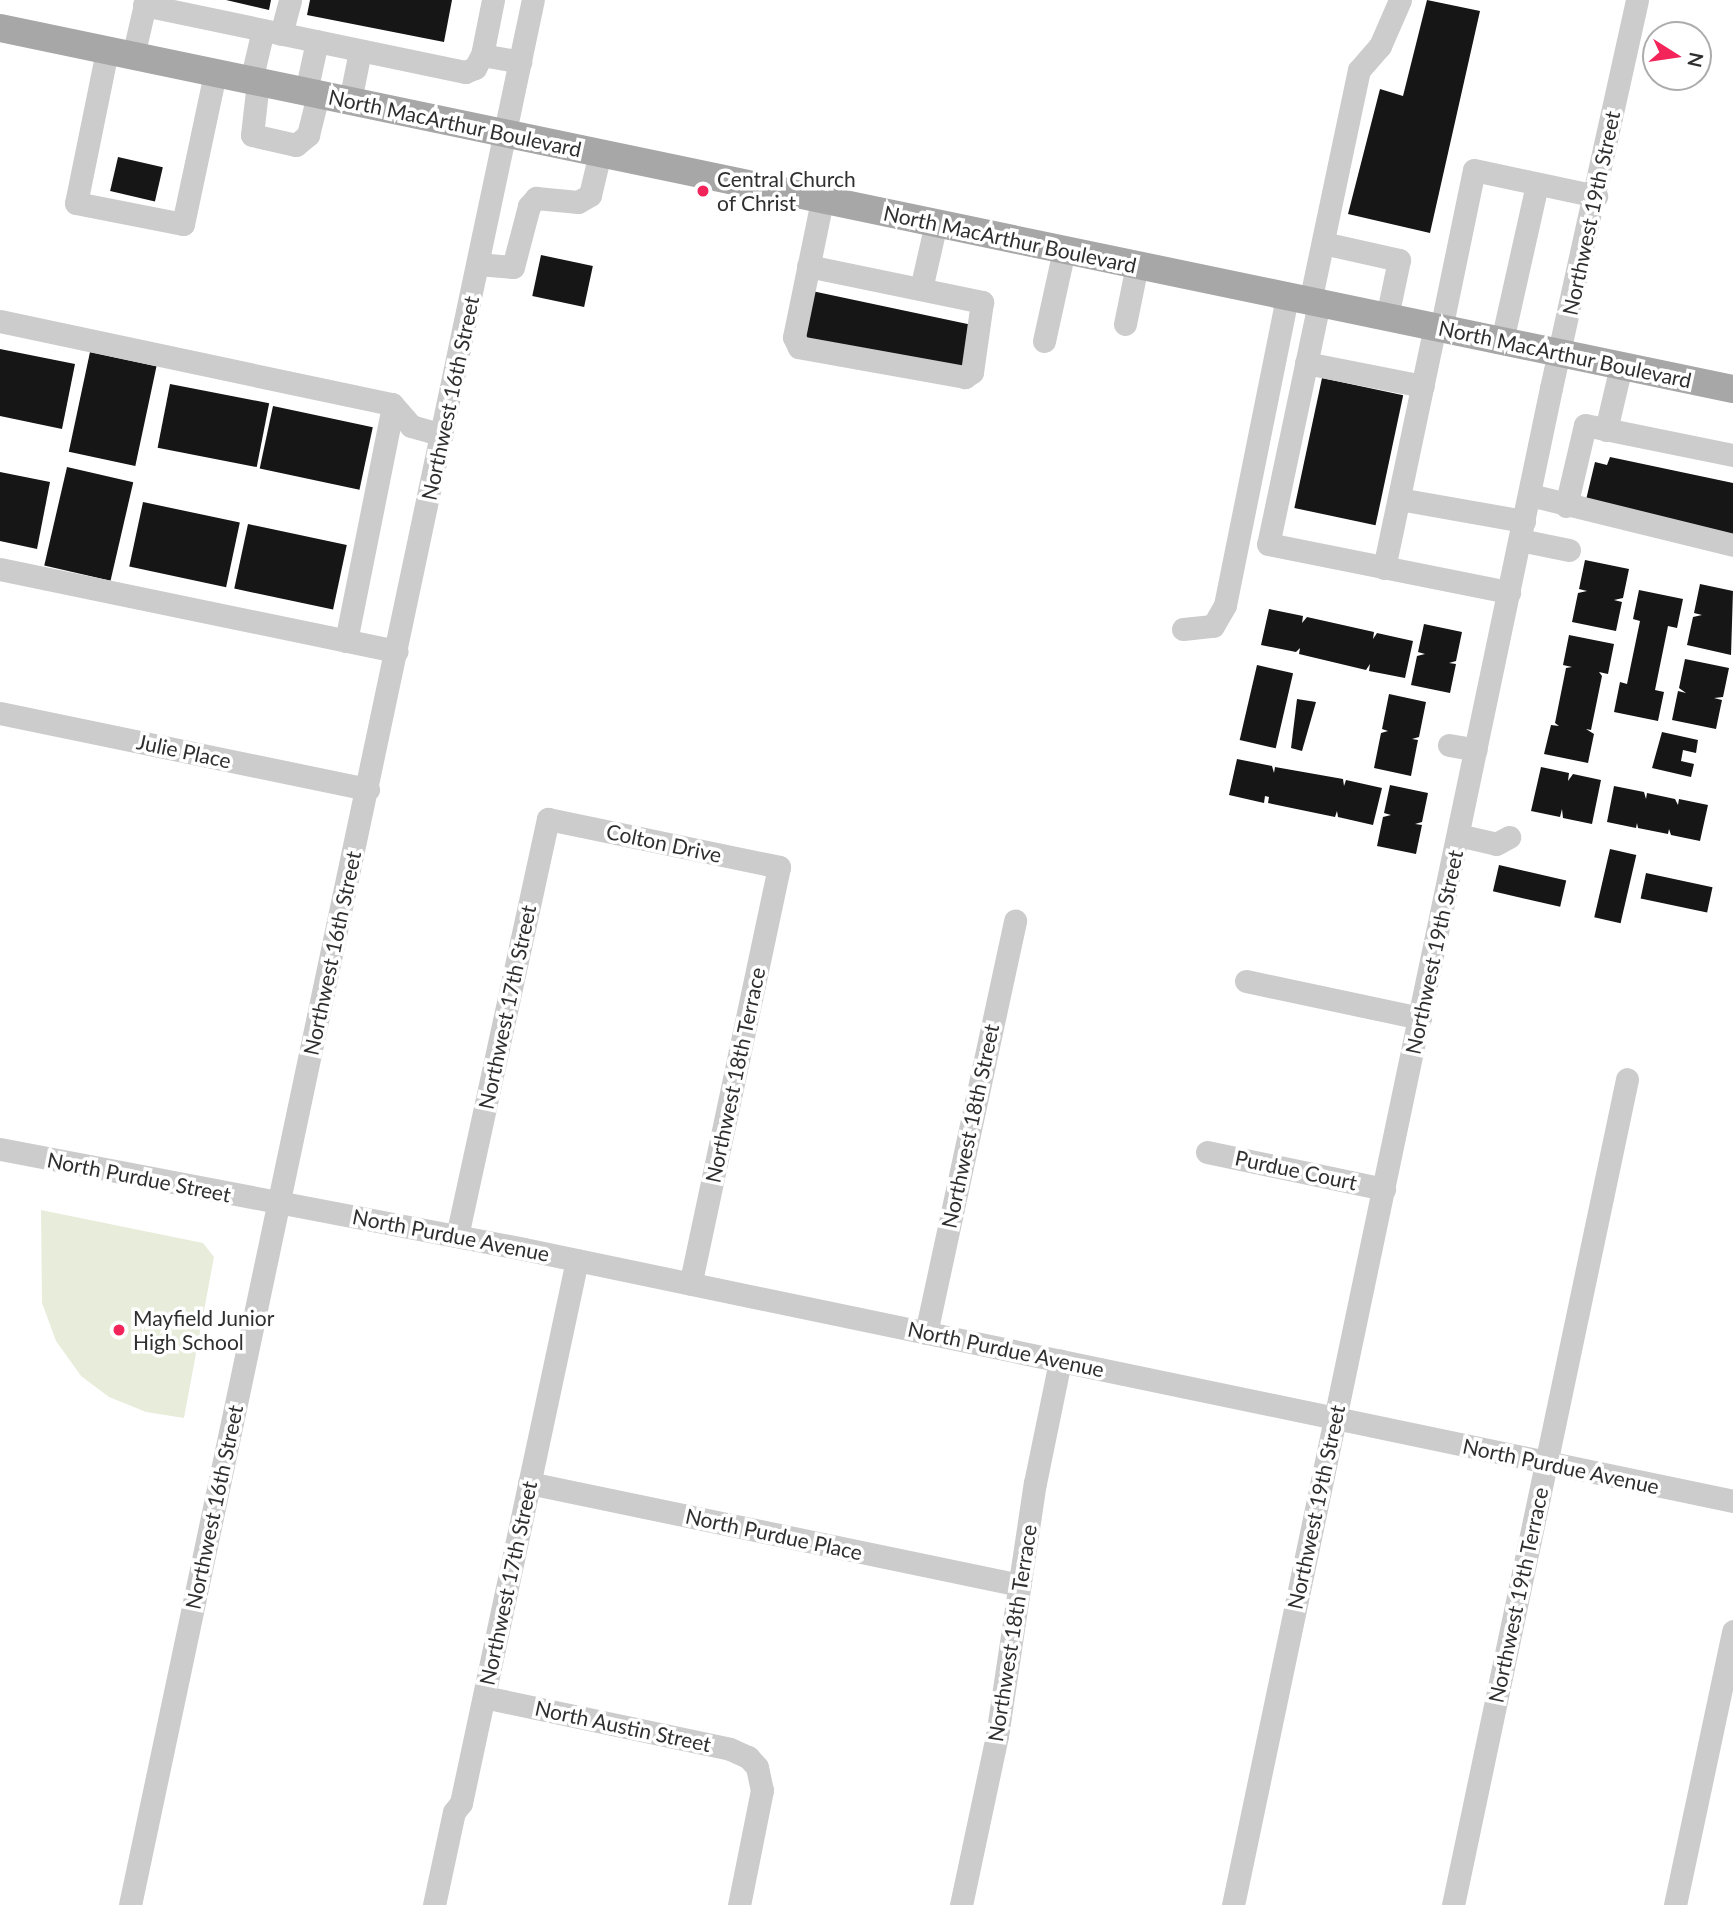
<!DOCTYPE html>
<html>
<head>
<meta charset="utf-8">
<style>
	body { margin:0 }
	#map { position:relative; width:1733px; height:1905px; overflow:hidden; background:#fff; font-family:Lato,sans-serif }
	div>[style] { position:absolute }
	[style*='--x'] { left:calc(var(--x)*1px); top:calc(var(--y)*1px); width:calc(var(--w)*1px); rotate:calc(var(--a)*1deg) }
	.green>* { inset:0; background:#e8eddb }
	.building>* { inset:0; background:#161616; transform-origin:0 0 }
	.minor>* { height:23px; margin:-11.5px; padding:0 11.5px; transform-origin:11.5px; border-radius:11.5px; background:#ccc }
	.major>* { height:28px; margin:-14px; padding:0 14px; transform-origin:14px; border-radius:14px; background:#a7a7a7 }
	.dots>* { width:19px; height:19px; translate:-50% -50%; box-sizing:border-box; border:4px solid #fff; border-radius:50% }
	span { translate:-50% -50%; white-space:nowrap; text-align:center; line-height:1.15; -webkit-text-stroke:7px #fff; paint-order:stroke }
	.street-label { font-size:21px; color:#2f2f2f }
	.poi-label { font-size:21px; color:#2f2f2f }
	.left { translate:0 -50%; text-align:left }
	.north { position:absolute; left:1642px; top:21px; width:70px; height:70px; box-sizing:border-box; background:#fff; border:2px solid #acacac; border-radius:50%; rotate:102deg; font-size:19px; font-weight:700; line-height:28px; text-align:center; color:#2f2f2f }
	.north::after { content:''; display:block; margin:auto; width:24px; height:32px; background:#f2245a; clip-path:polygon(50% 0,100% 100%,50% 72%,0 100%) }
</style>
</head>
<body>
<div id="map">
	<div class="green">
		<i style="clip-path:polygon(41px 1210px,203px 1243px,214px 1257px,184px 1418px,146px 1412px,109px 1397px,81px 1376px,56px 1341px,42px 1303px)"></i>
	</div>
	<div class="building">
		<i style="clip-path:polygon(226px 0,271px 0,269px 10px)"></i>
		<i style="clip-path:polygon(310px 0,452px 0,444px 42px,307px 15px)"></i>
		<i style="clip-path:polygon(1427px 0,1480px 11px,1430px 233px,1348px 214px,1380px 89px,1403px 96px)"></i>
		<i style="left:118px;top:157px;width:46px;height:35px;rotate:13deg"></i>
		<i style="left:541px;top:255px;width:53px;height:42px;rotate:12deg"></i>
		<i style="left:812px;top:291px;width:165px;height:49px;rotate:12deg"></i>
		<i style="clip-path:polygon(0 349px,75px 364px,62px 429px,0 416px)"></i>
		<i style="left:90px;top:352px;width:68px;height:102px;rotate:12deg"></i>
		<i style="left:1322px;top:378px;width:83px;height:133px;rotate:12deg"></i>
		<i style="left:170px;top:384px;width:101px;height:65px;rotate:11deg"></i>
		<i style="left:273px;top:406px;width:102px;height:64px;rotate:12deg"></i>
		<i style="clip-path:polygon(1610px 457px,1733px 483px,1733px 534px,1585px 504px,1595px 462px,1607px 465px)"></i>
		<i style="left:67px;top:467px;width:68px;height:101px;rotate:13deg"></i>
		<i style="clip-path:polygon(0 472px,50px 482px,37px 549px,0 541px)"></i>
		<i style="left:143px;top:502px;width:99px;height:66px;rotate:12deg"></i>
		<i style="left:248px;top:524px;width:101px;height:66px;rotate:12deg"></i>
		<i style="clip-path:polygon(1585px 560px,1629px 569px,1623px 598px,1614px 600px,1622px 602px,1616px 631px,1572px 622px,1578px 593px,1587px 591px,1579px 589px)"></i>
		<i style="clip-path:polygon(1700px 584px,1733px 591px,1731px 655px,1687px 645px,1693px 617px,1702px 615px,1694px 613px)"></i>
		<i style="clip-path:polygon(1639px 590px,1683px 599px,1677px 628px,1668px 626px,1655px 690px,1664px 692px,1658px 721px,1614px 712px,1620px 682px,1627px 684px,1640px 621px,1633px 619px)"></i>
		<i style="clip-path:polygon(1269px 609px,1303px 616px,1302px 623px,1307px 617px,1374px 632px,1373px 639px,1377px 633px,1413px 641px,1405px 678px,1369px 671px,1370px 664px,1366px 670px,1299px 654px,1300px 648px,1296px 652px,1261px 645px)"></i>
		<i style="clip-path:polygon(1424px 624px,1462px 632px,1456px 661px,1449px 663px,1456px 664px,1450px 693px,1411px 685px,1417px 656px,1425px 654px,1418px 652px)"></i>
		<i style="clip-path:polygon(1569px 635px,1614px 644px,1608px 674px,1599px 672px,1602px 676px,1591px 730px,1586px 729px,1594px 734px,1588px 763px,1544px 754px,1551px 725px,1559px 726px,1555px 723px,1566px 668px,1572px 667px,1563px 665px)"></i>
		<i style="clip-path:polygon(1685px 659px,1729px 668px,1723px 697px,1714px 698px,1722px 700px,1716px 729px,1672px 720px,1678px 691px,1686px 693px,1679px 688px)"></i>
		<i style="left:1257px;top:665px;width:37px;height:77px;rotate:13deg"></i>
		<i style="clip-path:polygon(1389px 694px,1426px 702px,1419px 737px,1412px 739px,1418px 740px,1411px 776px,1374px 768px,1381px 733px,1388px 731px,1382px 729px)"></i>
		<i style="clip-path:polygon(1297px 699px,1316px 702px,1302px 751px,1291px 748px)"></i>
		<i style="clip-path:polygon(1662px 732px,1698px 740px,1696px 753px,1683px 750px,1681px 761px,1694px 764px,1691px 777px,1652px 768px)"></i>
		<i style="clip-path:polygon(1237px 759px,1272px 766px,1274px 773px,1275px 767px,1343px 779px,1344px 786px,1346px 780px,1382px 788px,1373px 825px,1338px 817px,1337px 811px,1335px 817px,1268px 803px,1269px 797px,1265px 796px,1264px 803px,1229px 795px)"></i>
		<i style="clip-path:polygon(1541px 767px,1569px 773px,1568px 781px,1573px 774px,1601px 780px,1592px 824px,1563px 818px,1562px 809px,1560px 817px,1531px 811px)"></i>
		<i style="clip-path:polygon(1390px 785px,1428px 793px,1422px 822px,1415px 824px,1422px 825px,1416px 854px,1377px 846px,1383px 817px,1391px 815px,1384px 813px)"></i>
		<i style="clip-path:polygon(1614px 786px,1644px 792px,1646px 799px,1647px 793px,1675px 799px,1678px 805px,1679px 799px,1708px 805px,1700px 841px,1671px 835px,1669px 829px,1668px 834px,1638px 828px,1637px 823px,1636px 828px,1607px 822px)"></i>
		<i style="left:1610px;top:849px;width:27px;height:70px;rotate:13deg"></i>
		<i style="left:1499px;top:865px;width:69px;height:27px;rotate:13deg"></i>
		<i style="left:1646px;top:873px;width:68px;height:26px;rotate:12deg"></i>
	</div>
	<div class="minor">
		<i style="--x:144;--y:5;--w:328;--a:11.8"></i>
		<i style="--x:465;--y:72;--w:11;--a:-22"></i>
		<i style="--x:475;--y:68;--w:15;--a:-62"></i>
		<i style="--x:482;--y:55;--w:39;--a:10"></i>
		<i style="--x:281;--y:34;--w:35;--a:-75"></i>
		<i style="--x:107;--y:51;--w:155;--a:101.5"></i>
		<i style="--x:76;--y:203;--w:109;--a:11.1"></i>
		<i style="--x:183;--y:224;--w:154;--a:-78"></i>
		<i style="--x:482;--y:55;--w:56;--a:-78.7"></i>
		<i style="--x:133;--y:56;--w:57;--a:-76.9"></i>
		<i style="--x:251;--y:81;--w:52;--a:-76.8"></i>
		<i style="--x:258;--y:82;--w:53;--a:96.5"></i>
		<i style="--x:252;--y:135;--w:45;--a:12.8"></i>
		<i style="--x:296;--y:145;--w:16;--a:-40"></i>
		<i style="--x:308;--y:135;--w:41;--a:-76"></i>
		<i style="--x:306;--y:92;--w:52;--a:-77.8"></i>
		<i style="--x:350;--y:101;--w:51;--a:-78.7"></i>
		<i style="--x:1323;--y:243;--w:78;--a:12.6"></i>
		<i style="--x:1399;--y:260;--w:58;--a:101.9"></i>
		<i style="--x:478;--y:264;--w:35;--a:5"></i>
		<i style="--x:513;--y:267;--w:63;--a:-75.3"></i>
		<i style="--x:529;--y:206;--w:11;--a:-49"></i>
		<i style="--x:536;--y:198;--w:42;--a:5.4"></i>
		<i style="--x:578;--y:202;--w:14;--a:-30"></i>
		<i style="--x:590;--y:195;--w:43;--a:-76.6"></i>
		<i style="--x:808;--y:266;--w:178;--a:11.7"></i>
		<i style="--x:982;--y:302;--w:71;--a:98.1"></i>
		<i style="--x:972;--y:372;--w:9;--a:144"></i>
		<i style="--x:965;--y:377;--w:169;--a:-169.8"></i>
		<i style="--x:799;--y:347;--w:11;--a:-117"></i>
		<i style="--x:794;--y:337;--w:140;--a:-78.4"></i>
		<i style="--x:921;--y:289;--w:68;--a:-77.2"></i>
		<i style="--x:1310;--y:302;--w:237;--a:-78.1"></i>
		<i style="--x:1359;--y:70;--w:32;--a:-49"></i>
		<i style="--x:1380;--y:46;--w:50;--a:-66.5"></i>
		<i style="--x:1319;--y:303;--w:246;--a:101.9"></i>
		<i style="--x:1268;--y:544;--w:246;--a:11.3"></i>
		<i style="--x:0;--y:321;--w:401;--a:12"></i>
		<i style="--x:392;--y:404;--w:29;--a:49"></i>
		<i style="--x:411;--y:426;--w:32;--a:16"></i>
		<i style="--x:1125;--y:324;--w:60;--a:-78.5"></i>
		<i style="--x:1441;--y:329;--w:162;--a:-78.3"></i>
		<i style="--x:1474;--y:170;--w:125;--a:12"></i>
		<i style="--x:1044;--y:341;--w:93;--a:-77.6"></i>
		<i style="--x:1502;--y:341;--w:161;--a:-77.4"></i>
		<i style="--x:1306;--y:363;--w:119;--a:11.1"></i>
		<i style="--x:1606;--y:430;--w:66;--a:-76.8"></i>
		<i style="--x:1530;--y:495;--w:209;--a:13.8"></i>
		<i style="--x:1399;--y:499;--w:127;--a:10"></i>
		<i style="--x:1566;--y:506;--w:83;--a:-76.8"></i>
		<i style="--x:1585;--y:425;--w:151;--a:11.5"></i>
		<i style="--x:1520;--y:540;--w:50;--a:11.5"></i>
		<i style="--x:1384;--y:568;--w:246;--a:-78.1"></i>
		<i style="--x:0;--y:569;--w:405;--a:11.7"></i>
		<i style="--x:1183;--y:629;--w:30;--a:-6"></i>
		<i style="--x:1213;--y:626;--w:24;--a:-60"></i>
		<i style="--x:1225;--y:605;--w:314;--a:-78.6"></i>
		<i style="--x:346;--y:641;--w:240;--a:-78.7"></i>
		<i style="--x:0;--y:713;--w:376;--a:11.7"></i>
		<i style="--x:1449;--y:745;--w:27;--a:10"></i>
		<i style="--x:1458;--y:835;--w:39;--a:13"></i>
		<i style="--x:1496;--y:844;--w:15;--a:-28"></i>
		<i style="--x:1246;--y:981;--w:178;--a:12"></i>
		<i style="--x:0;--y:1149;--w:533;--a:10.8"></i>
		<i style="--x:524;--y:1249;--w:1235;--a:11.77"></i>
		<i style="--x:1207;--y:1152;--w:181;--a:11.8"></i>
		<i style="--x:457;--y:1236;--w:427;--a:-77.7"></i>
		<i style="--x:548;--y:819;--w:236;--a:11.7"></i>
		<i style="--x:779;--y:867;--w:426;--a:102"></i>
		<i style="--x:926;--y:1333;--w:422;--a:-77.8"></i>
		<i style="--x:529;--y:1483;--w:501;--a:11.74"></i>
		<i style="--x:484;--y:1697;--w:251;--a:11.9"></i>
		<i style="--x:730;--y:1749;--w:20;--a:24"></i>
		<i style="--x:748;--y:1757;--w:13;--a:48"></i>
		<i style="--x:757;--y:1767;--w:24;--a:78"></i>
		<i style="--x:762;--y:1790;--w:117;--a:101.3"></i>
		<i style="--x:130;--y:1905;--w:1947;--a:-78.06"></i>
		<i style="--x:434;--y:1905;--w:95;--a:-77.9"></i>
		<i style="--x:454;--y:1812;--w:11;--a:-52"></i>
		<i style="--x:461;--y:1803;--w:555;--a:-77.94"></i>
		<i style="--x:961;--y:1905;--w:173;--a:-78"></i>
		<i style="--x:997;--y:1736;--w:256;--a:-81.5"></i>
		<i style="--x:1035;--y:1483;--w:125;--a:-78.4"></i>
		<i style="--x:1233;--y:1905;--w:1550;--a:-78.16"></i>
		<i style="--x:1551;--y:388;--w:397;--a:-77.5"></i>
		<i style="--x:1453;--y:1905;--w:844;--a:-78.1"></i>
		<i style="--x:1675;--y:1905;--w:280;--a:-78"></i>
	</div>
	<div class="major">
		<i style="--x:0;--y:28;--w:1770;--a:11.77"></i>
	</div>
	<div class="dots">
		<i style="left:703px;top:191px;background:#f2245a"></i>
		<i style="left:119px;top:1330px;background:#f2245a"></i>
	</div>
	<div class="street-label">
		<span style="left:455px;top:123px;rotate:12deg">North MacArthur Boulevard</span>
		<span style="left:1591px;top:213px;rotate:-78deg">Northwest 19th Street</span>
		<span style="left:1010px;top:239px;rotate:12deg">North MacArthur Boulevard</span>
		<span style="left:1565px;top:354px;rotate:12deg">North MacArthur Boulevard</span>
		<span style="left:450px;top:398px;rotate:-78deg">Northwest 16th Street</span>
		<span style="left:184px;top:751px;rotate:12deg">Julie Place</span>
		<span style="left:664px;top:843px;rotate:12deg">Colton Drive</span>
		<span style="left:1434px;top:952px;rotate:-78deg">Northwest 19th Street</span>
		<span style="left:332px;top:953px;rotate:-78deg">Northwest 16th Street</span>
		<span style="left:507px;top:1007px;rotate:-78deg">Northwest 17th Street</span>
		<span style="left:735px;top:1075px;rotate:-78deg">Northwest 18th Terrace</span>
		<span style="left:970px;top:1126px;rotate:-78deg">Northwest 18th Street</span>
		<span style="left:1296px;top:1170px;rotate:12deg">Purdue Court</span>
		<span style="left:139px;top:1177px;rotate:11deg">North Purdue Street</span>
		<span style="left:451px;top:1235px;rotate:11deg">North Purdue Avenue</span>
		<span style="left:1006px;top:1349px;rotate:12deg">North Purdue Avenue</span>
		<span style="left:1561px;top:1466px;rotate:12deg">North Purdue Avenue</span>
		<span style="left:214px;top:1507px;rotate:-78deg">Northwest 16th Street</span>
		<span style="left:1316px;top:1507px;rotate:-78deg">Northwest 19th Street</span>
		<span style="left:774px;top:1534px;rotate:12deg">North Purdue Place</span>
		<span style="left:508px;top:1583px;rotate:-78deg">Northwest 17th Street</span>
		<span style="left:1518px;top:1595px;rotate:-78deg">Northwest 19th Terrace</span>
		<span style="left:1012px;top:1633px;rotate:-81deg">Northwest 18th Terrace</span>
		<span style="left:623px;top:1726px;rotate:12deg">North Austin Street</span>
	</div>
	<div class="poi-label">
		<span class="left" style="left:717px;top:191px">Central Church<br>of Christ</span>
		<span class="left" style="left:133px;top:1330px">Mayfield Junior<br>High School</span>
	</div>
	<div class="north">N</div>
</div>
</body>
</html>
